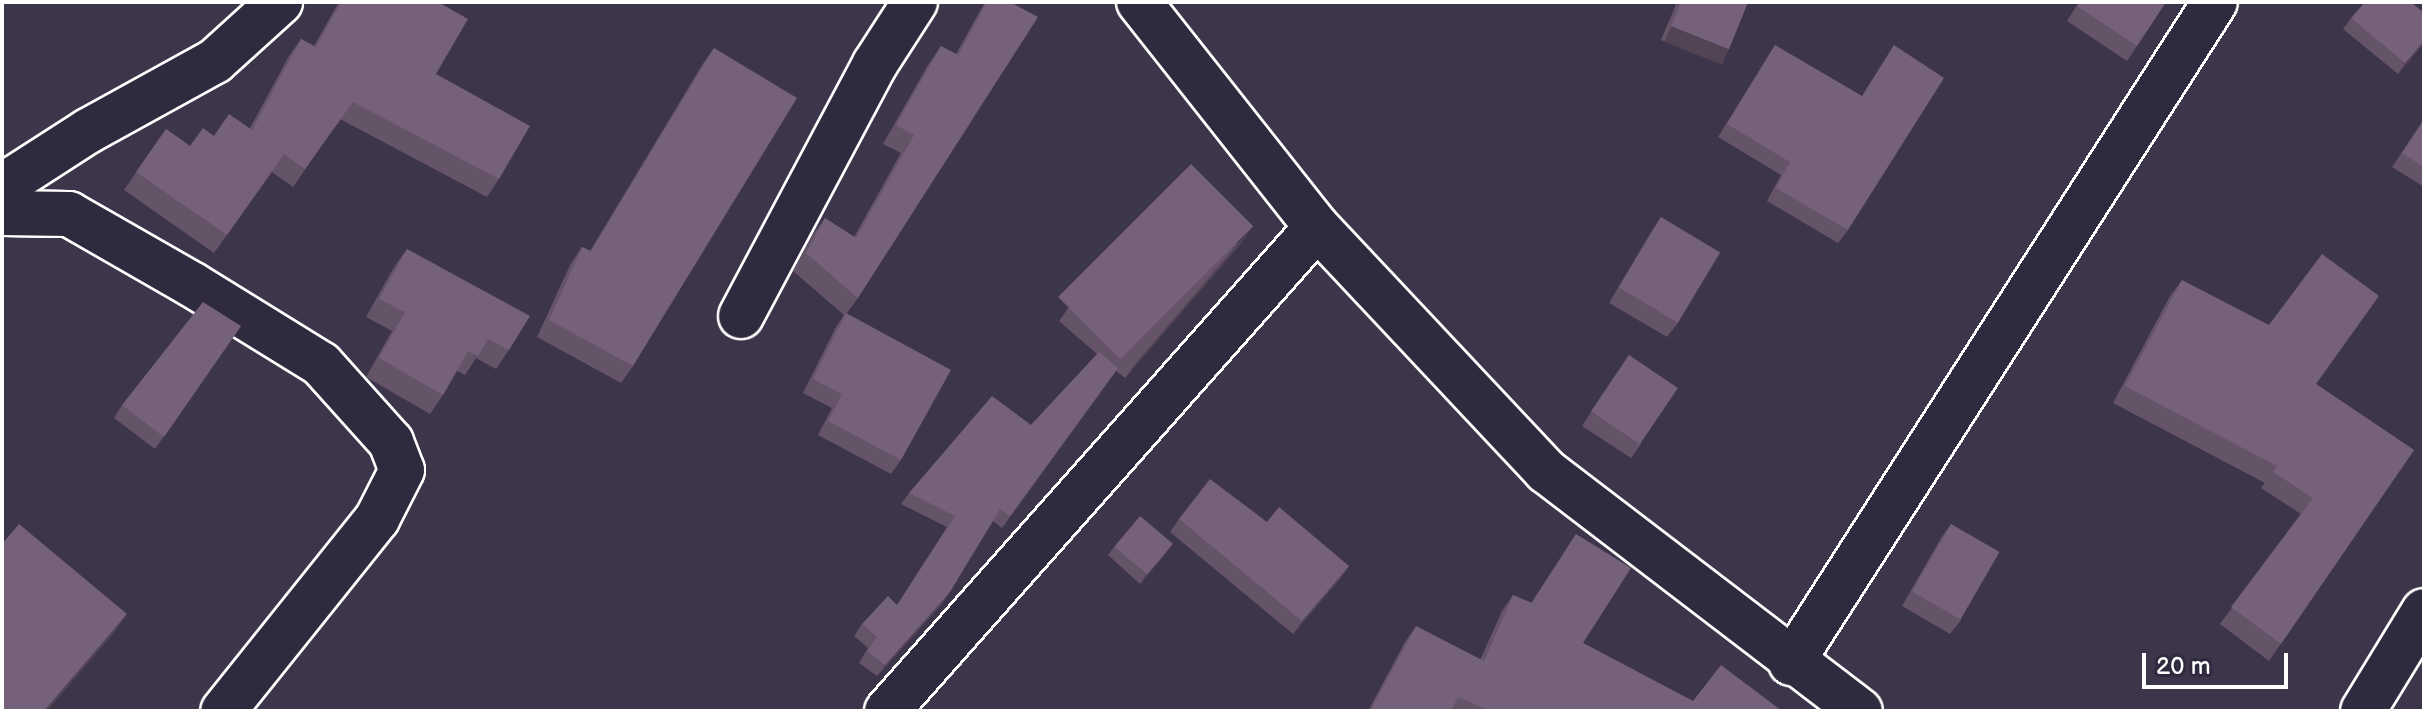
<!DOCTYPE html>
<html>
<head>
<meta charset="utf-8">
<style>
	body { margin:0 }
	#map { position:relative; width:2426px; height:713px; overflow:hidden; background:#3d3549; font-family:"Balsamiq Sans",sans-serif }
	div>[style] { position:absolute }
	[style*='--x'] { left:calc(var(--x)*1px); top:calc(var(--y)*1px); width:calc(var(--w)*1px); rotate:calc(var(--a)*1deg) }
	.roads { filter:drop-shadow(2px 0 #fff) drop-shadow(-2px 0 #fff) drop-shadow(0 2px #fff) drop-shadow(0 -2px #fff) }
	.minor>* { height:44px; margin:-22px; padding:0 22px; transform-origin:22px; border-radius:22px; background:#2f2a3d }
	.major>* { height:44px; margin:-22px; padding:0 22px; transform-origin:22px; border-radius:22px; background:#2f2a3d }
	.wall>* { inset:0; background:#655368 }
	.shaded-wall>* { inset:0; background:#524455; transform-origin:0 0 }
	.building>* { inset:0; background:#756179; transform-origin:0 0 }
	span { translate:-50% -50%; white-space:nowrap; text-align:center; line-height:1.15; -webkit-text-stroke:6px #2f2a3d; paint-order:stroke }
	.frame { position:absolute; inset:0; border:4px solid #fff; pointer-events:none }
	.scale { position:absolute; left:2142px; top:653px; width:146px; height:36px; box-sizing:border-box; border:4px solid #fff; border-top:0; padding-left:10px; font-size:24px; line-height:28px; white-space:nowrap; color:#fff; -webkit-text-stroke:6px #2f2a3d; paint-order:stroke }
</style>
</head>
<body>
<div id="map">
	<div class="roads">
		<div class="minor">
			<i style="--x:2;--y:195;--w:21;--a:-53"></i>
			<i style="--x:15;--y:178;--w:87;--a:-32.8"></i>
			<i style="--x:88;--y:131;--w:145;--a:-28.9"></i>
			<i style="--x:215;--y:61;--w:88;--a:-42.2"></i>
			<i style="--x:2;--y:213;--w:67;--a:0.9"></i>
			<i style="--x:69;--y:214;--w:143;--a:29.8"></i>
			<i style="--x:193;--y:285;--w:150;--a:31.7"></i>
			<i style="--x:321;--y:364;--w:105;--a:48.1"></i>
			<i style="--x:391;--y:442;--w:30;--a:69"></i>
			<i style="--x:402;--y:470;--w:55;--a:117"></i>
			<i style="--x:377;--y:519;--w:246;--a:128.7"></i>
			<i style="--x:741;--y:316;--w:285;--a:-62"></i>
			<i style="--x:875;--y:64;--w:74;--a:-57.2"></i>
			<i style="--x:1791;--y:663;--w:785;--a:-57.32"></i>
			<i style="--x:887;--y:711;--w:647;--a:-48.38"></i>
			<i style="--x:2363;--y:711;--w:117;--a:-58.6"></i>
		</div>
		<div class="major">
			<i style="--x:1139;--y:2;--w:287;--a:51.7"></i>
			<i style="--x:1317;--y:227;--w:335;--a:46.8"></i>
			<i style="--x:1546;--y:471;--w:395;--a:37.4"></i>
		</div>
	</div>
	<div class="wall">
		<i style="clip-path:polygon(339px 2px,438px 2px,436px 74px,499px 179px,487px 197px,340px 119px,293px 187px,272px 172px,214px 253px,124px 190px,166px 129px,190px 146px,214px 136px,250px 128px,289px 56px,301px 39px,314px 46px)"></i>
		<i style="clip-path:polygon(985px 2px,1010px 2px,858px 298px,847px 313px,901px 460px,891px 474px,818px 435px,832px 408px,803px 393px,836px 327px,844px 315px,793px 271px,812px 236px,825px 218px,854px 237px,901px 153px,883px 144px,928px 65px,941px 46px,956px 54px)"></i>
		<i style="clip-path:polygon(1677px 2px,1748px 2px,1729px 49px,1719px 63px,1661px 40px)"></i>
		<i style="clip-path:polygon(2079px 2px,2166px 2px,2127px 61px,2067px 21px)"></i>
		<i style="clip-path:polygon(2351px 18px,2424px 43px,2398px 74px,2343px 29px)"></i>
		<i style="clip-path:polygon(1775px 45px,1848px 230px,1838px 243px,1767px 201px,1781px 175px,1718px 137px)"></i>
		<i style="clip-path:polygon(714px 48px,633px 366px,621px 383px,537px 337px,570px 265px,582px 247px,590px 251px,702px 65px)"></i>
		<i style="clip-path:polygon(2424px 119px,2424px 187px,2392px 167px)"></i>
		<i style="clip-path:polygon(1661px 217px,1678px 323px,1667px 337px,1609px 303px,1651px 232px)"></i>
		<i style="clip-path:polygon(1243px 241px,1125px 378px,1116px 371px,1002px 528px,993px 521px,942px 604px,877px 676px,859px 663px,868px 648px,854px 636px,862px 624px,897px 605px,947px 527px,901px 504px,909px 493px,1031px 425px,1097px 354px,1059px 321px,1069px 307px)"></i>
		<i style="clip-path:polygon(407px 249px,509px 350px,496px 369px,476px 358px,465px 375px,457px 371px,443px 395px,430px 414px,366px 377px,392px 331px,366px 317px,394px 267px)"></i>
		<i style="clip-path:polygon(2182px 280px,2316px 384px,2414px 450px,2269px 661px,2220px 624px,2301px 514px,2261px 488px,2265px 483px,2113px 403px,2170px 296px)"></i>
		<i style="clip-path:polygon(241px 326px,155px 449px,114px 418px,122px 405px)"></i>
		<i style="clip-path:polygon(1629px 355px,1641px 444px,1631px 458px,1582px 426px)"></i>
		<i style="clip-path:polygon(1179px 519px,1267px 522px,1349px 566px,1340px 579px,1293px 634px,1170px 532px)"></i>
		<i style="clip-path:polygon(1951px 524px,1961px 620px,1950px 634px,1902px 606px,1941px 538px)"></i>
		<i style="clip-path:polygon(1576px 534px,1583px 643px,1693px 701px,1782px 711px,1368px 711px,1405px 642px,1416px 626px,1480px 660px,1502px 611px,1513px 595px,1531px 603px)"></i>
		<i style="clip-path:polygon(1114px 547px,1167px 552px,1140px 584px,1108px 555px)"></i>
	</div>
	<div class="shaded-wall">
		<i style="left:1671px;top:26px;width:62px;height:17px;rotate:22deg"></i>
		<i style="clip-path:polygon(2424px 41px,2424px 43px,2398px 74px,2405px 63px)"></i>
		<i style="clip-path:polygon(1253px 226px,1243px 241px,1125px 378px,1135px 364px)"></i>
		<i style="clip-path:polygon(1173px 544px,1167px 552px,1140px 584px,1145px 576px)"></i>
		<i style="clip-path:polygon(1349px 566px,1340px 579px,1293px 634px,1302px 621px)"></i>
		<i style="clip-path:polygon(950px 592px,942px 604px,877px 676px,885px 665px)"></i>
		<i style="clip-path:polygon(127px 614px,113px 634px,47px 711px,44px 711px)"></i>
	</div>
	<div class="building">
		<i style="clip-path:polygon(341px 2px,438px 2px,468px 19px,436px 74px,530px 126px,499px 179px,353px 102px,305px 169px,284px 154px,227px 235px,136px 172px,166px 129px,190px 146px,203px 128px,214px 136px,229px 114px,252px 130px,301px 39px,316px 47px)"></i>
		<i style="clip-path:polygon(987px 2px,1010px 2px,1038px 17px,858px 298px,806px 253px,825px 218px,856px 238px,914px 135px,896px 125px,941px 46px,958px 55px)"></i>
		<i style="clip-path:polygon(1681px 2px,1748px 2px,1729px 49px,1671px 26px)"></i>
		<i style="clip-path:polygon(2080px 2px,2166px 2px,2137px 46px,2077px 6px)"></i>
		<i style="clip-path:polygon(2365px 2px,2411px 2px,2424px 13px,2424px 41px,2405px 63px,2351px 18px)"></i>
		<i style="clip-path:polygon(1775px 45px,1862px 96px,1894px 45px,1944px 78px,1848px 230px,1776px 188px,1790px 162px,1727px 124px)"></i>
		<i style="clip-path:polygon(714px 48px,797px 98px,633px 366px,549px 320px,582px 247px,591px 251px)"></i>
		<i style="clip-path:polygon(2424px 120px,2424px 167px,2402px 153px)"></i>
		<i style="left:1191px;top:164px;width:88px;height:188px;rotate:45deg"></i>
		<i style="left:1661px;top:217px;width:69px;height:82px;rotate:31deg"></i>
		<i style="clip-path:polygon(407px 249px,530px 316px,509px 350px,488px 339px,478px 356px,468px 351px,443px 395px,379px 358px,405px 312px,379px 299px)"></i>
		<i style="clip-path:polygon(2322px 254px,2379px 296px,2316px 384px,2414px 450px,2281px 644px,2231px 607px,2313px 498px,2273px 472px,2277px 466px,2125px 386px,2182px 280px,2269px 325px)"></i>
		<i style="clip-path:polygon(203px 302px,241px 326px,164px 437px,122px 405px)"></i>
		<i style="clip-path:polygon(846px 313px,951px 370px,901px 460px,828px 421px,842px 394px,813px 379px)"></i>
		<i style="clip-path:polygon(1099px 352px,1118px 368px,1010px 516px,1000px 509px,950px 592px,885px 665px,867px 651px,877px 637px,862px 624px,888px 596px,897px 605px,955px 516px,909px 493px,992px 396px,1031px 425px)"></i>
		<i style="left:1629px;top:355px;width:59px;height:68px;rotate:34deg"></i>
		<i style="clip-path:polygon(1210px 479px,1267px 522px,1279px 507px,1349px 566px,1302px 621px,1179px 519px)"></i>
		<i style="left:1140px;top:516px;width:43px;height:40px;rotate:40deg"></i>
		<i style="clip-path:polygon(19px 524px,127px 614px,44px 711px,2px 711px,2px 544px)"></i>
		<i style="left:1951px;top:524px;width:56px;height:78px;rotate:30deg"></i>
		<i style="clip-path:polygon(1576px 534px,1631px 568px,1583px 643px,1693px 701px,1721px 665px,1782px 711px,1490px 711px,1458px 697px,1451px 711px,1370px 711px,1416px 626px,1484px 661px,1513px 595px,1532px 603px)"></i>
	</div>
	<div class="frame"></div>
	<div class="scale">20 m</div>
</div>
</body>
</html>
